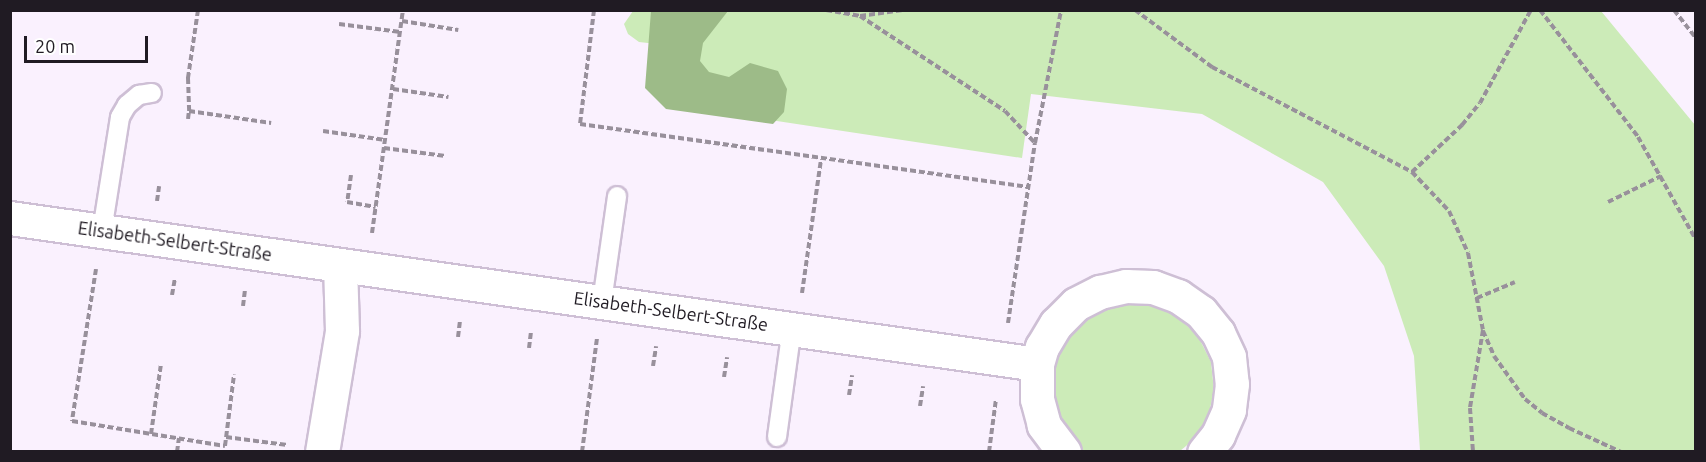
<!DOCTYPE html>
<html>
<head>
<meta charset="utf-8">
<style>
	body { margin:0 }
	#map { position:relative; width:1706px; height:462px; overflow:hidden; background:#faf1fe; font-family:Ubuntu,sans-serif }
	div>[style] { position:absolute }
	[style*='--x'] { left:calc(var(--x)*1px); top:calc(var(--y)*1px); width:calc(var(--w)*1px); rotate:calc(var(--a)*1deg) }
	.green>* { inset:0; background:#ccebb8 }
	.forest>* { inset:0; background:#9dbb88 }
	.path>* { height:4px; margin-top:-2px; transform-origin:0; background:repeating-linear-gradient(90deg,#98909b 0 6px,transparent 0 9px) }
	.roads { filter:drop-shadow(2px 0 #cebfd5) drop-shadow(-2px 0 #cebfd5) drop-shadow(0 2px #cebfd5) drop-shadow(0 -2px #cebfd5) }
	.service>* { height:18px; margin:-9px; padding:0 9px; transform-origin:9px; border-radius:9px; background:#fff }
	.minor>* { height:33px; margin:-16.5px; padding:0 16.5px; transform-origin:16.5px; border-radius:16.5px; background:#fff }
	span { translate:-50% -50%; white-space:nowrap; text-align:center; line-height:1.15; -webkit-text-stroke:5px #fff; paint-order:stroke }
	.street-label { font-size:18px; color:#201b23 }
	.frame { position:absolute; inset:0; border:12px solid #201b23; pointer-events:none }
	.scale { position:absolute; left:24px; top:36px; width:124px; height:27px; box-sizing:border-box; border:3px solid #201b23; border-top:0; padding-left:8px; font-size:18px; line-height:21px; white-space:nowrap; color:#201b23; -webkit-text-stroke:4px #fff; paint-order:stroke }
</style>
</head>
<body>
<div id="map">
	<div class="green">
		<i style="clip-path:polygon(633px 11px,666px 11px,657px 44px,639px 42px,628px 34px,624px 24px)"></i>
		<i style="clip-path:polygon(684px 11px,1601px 11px,1695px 125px,1695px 451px,1420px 451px,1414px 356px,1384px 266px,1323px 182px,1202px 114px,1031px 94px,1022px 158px,671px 105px)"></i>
		<i style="clip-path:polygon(1122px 303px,1151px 305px,1177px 316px,1198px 336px,1211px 362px,1214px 390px,1208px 418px,1192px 441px,1180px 451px,1082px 451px,1071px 443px,1056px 421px,1049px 371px,1058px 346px,1073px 326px,1095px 311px)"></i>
	</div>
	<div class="forest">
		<i style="clip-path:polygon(728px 11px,703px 43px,700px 61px,709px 72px,729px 77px,750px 63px,778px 71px,787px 89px,784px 112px,773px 124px,666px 109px,645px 88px,651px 11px)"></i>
	</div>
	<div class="path">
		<i style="--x:198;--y:10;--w:69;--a:98.4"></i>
		<i style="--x:188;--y:78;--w:33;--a:88"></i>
		<i style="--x:189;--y:111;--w:83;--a:8.3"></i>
		<i style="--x:594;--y:10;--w:115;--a:97"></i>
		<i style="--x:580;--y:124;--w:453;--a:8"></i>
		<i style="--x:826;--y:10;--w:35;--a:10"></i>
		<i style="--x:860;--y:16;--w:43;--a:-7.9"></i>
		<i style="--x:1135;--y:10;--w:96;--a:36.5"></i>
		<i style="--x:1212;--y:67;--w:226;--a:27.7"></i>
		<i style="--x:1412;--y:172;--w:54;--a:46.5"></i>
		<i style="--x:1449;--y:211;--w:46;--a:65.7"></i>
		<i style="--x:1468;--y:253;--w:78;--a:79"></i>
		<i style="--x:1483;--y:330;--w:79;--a:99.5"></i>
		<i style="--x:1470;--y:408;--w:44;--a:86.1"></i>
		<i style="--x:1540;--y:10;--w:160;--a:52.3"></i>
		<i style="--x:1638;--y:137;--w:118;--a:60.6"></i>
		<i style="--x:1674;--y:10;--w:36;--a:52"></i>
		<i style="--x:860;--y:16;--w:173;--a:33.2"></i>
		<i style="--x:1005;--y:111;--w:44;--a:46.8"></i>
		<i style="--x:402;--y:21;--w:57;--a:9.1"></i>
		<i style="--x:339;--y:24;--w:62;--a:7.5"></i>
		<i style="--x:393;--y:89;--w:56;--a:8.3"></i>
		<i style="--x:188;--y:119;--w:8;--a:-83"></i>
		<i style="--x:323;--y:131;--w:63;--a:8.3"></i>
		<i style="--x:384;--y:148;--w:62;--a:7.5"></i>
		<i style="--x:1412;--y:172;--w:69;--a:-43.2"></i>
		<i style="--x:1462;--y:125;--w:28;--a:-51"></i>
		<i style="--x:1480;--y:103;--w:106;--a:-61.3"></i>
		<i style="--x:351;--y:175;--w:27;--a:98"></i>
		<i style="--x:347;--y:202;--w:29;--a:10"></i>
		<i style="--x:157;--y:201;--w:15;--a:-82"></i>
		<i style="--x:1608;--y:202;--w:59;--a:-26.1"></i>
		<i style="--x:372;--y:233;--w:225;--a:-82.1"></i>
		<i style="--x:96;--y:269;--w:154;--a:99"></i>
		<i style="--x:72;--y:421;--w:155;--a:9.3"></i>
		<i style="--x:225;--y:446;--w:72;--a:-82.8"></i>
		<i style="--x:802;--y:293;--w:135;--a:-81.9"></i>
		<i style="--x:172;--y:295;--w:17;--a:-80"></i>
		<i style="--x:1477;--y:298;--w:41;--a:-22.8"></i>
		<i style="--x:243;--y:306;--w:17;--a:-83"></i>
		<i style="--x:1008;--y:323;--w:182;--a:-81.5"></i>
		<i style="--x:1035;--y:143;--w:136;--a:-78.9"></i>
		<i style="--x:1483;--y:331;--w:27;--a:66"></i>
		<i style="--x:1494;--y:356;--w:53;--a:54.2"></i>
		<i style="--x:1525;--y:399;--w:22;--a:39"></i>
		<i style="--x:1542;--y:413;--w:31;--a:29"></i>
		<i style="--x:1569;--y:428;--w:57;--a:24.8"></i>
		<i style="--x:458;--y:337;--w:17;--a:-83"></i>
		<i style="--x:529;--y:348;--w:17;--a:-83"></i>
		<i style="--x:653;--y:366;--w:20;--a:-81"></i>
		<i style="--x:724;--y:377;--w:20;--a:-81"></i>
		<i style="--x:849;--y:395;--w:20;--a:-81"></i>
		<i style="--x:920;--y:406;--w:20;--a:-81"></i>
		<i style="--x:151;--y:434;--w:71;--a:-81.9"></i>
		<i style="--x:226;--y:437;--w:62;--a:7.5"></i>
		<i style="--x:177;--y:452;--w:14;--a:-82"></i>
		<i style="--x:582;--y:452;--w:115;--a:-82.5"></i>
		<i style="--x:989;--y:452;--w:53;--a:-82.5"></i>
	</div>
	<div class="roads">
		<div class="service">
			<i style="--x:102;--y:231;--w:115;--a:-81"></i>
			<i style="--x:120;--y:117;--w:14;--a:-60"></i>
			<i style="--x:127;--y:105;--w:16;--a:-40"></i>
			<i style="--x:139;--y:95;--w:13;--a:-9"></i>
			<i style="--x:602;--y:302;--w:107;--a:-81.9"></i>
			<i style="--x:777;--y:437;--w:110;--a:-82.2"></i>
		</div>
		<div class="minor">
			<i style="--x:10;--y:218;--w:1037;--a:8.09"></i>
			<i style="--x:322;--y:452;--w:123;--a:-80.6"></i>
			<i style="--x:342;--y:331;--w:66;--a:-91.7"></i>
			<i style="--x:1064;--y:452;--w:34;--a:-127"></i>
			<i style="--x:1044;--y:425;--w:27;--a:-105"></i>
			<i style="--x:1037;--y:399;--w:35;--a:-90"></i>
			<i style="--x:1037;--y:364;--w:18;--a:-74"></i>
			<i style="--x:1042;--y:347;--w:27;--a:-59"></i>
			<i style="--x:1056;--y:324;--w:28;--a:-45"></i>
			<i style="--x:1076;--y:304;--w:27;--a:-27"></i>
			<i style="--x:1100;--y:292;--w:27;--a:-13"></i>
			<i style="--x:1126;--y:286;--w:27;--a:2"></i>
			<i style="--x:1153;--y:287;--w:27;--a:20"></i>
			<i style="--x:1178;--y:296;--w:28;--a:35"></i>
			<i style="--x:1201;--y:312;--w:27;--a:51"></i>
			<i style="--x:1218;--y:333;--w:26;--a:65"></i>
			<i style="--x:1229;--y:357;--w:27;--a:84"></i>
			<i style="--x:1232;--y:384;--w:26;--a:97"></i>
			<i style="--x:1229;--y:410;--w:27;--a:114"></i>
			<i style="--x:1218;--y:435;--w:22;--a:129"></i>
		</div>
	</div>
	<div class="street-label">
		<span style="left:175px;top:241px;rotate:8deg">Elisabeth-Selbert-Straße</span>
		<span style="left:671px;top:311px;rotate:8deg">Elisabeth-Selbert-Straße</span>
	</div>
	<div class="frame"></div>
	<div class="scale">20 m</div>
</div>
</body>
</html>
